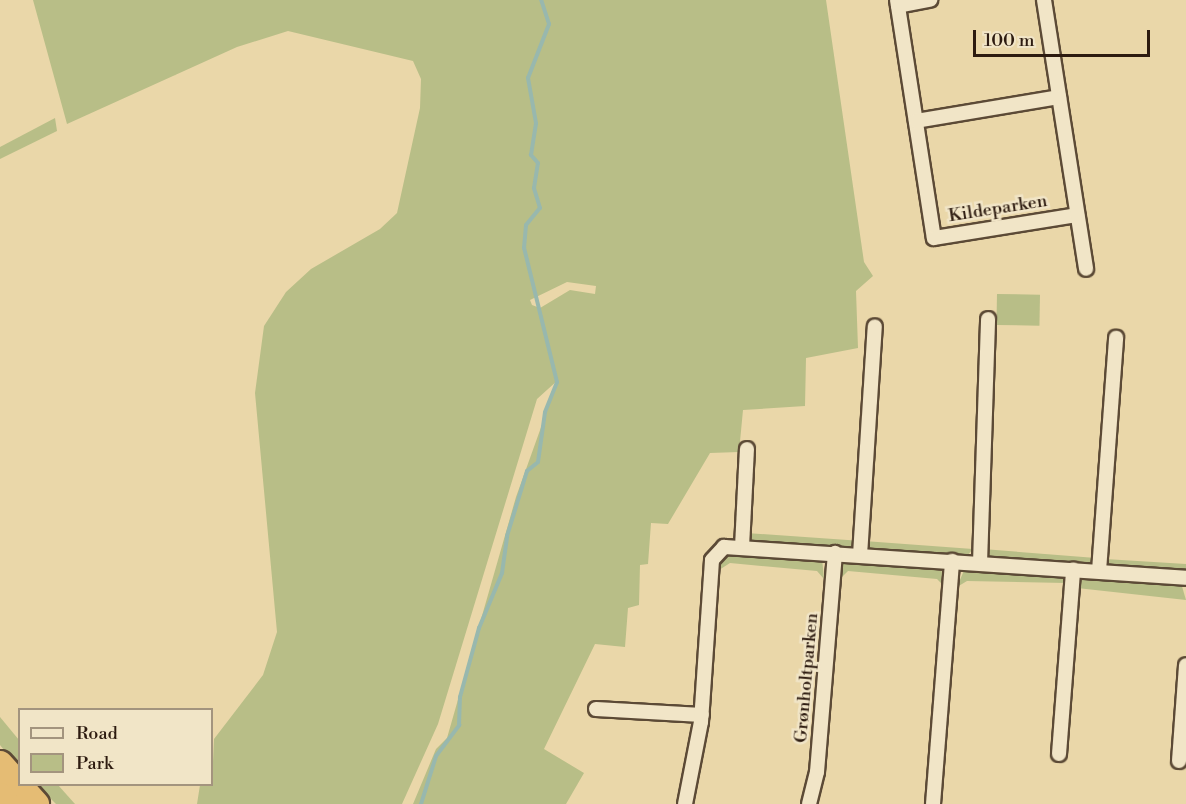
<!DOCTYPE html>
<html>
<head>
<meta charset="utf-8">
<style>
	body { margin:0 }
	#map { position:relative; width:1186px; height:804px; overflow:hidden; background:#ead7a9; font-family:"Libre Bodoni",serif }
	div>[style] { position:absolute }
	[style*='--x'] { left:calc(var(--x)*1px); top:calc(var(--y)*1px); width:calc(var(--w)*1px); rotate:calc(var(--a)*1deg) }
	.green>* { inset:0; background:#b8be87; transform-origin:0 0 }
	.stream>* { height:4px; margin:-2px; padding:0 2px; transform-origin:2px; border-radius:2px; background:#98b8ae }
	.roads { filter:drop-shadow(2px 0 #5c4a36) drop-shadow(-2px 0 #5c4a36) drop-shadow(0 2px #5c4a36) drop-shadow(0 -2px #5c4a36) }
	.street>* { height:14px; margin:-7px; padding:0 7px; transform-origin:7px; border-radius:7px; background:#f1e5c7 }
	.highway>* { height:26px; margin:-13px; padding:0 13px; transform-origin:13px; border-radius:13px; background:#e5bc74 }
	span { translate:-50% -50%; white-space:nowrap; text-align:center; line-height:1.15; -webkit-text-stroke:5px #f1e5c7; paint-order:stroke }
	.street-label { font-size:18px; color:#2d1b10 }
	.legend { position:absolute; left:18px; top:708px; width:195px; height:78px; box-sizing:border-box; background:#f1e5c7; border:2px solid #a3947e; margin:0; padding:8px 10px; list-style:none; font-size:18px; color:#2d1b10 }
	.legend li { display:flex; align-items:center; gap:12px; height:30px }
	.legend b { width:30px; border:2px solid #a3947e }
	.scale { position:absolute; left:973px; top:30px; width:177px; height:27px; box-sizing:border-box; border:3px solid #2d1b10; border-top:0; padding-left:8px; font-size:18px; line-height:21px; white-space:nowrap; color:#2d1b10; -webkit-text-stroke:4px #f1e5c7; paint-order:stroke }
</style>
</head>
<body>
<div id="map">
	<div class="green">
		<i style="clip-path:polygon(evenodd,33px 0,826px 0,864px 262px,873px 276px,856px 291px,858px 348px,806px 358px,805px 406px,743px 410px,739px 452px,710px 453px,668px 524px,651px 523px,648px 564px,640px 565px,639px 605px,628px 608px,625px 647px,595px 644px,544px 749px,584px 773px,566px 804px,413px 804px,436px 749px,447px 738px,516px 497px,558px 380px,537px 399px,438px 724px,402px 804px,197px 804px,200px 785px,212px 784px,214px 739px,263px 675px,277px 632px,255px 393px,264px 326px,286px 292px,311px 269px,380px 229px,397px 213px,420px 108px,421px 79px,413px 61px,288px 31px,237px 47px,67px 124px,33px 0,567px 282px,596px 286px,595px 294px,570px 290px,540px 308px,532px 305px,530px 300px,567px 282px)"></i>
		<i style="clip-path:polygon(55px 118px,57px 131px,0 159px,0 147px)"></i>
		<i style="left:997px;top:294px;width:43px;height:31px;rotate:1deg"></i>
		<i style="left:746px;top:533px;width:109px;height:11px;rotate:4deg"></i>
		<i style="clip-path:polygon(864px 541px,973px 549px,966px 557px,871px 551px)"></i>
		<i style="clip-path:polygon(983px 549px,1096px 558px,1089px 565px,990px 559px)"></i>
		<i style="clip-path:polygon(730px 552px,822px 558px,824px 579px,817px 571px,730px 563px,719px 570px,719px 558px)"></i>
		<i style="clip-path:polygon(1105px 559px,1186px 564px,1186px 572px,1111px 568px)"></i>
		<i style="clip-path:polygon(845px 560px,941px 567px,944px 586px,937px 579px,848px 571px,840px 579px,838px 567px)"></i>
		<i style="clip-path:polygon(965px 568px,1062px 576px,1066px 583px,967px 581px,957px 587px)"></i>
		<i style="clip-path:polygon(1083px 577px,1181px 583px,1186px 600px,1077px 588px)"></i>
		<i style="clip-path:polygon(0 717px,19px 740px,19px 769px,0 745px)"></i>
		<i style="clip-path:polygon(37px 785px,58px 785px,75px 804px,56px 804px)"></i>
	</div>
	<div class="stream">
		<i style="--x:421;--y:804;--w:50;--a:-72.6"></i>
		<i style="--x:436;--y:756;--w:39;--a:-53"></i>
		<i style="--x:459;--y:725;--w:28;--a:-88"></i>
		<i style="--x:460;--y:697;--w:72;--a:-74.6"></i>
		<i style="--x:479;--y:628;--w:60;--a:-67.3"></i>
		<i style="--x:502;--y:573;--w:37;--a:-82"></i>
		<i style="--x:507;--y:536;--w:68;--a:-72.9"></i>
		<i style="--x:527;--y:471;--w:14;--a:-39"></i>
		<i style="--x:538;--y:462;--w:50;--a:-82"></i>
		<i style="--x:545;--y:412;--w:32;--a:-68"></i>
		<i style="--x:557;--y:382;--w:138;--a:-103.8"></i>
		<i style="--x:524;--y:248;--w:23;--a:-85"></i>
		<i style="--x:526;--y:225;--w:22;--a:-51"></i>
		<i style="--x:540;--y:208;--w:21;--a:-107"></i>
		<i style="--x:534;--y:188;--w:25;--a:-81"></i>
		<i style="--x:538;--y:163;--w:11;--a:-131"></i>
		<i style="--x:531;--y:155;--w:32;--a:-81"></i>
		<i style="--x:536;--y:123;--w:46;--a:-100.1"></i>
		<i style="--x:528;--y:78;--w:58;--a:-68.7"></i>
		<i style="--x:549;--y:24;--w:25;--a:-108"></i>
	</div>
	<div class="roads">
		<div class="street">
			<i style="--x:897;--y:0;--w:241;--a:81.2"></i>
			<i style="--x:934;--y:238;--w:145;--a:-9.1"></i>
			<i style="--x:1044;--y:0;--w:272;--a:81.1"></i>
			<i style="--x:898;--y:6;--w:33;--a:-11"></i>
			<i style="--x:916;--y:121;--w:145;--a:-9.5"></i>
			<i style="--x:742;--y:547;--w:98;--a:-87.1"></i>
			<i style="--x:860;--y:555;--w:229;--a:-86.3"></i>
			<i style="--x:980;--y:563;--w:244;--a:-88.1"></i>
			<i style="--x:1099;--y:571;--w:234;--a:-85.8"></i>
			<i style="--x:596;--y:709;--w:106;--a:3.2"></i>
			<i style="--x:1059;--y:754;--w:185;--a:-85.6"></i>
			<i style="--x:1179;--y:761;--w:96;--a:-85.8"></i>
			<i style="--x:685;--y:804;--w:84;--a:-79"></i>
			<i style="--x:701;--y:722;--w:162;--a:-86.1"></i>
			<i style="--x:712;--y:560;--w:18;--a:-47"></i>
			<i style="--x:724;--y:547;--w:463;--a:3.8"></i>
			<i style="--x:809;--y:804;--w:33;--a:-76"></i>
			<i style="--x:817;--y:772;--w:220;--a:-85.3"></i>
			<i style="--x:933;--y:804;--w:244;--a:-85.5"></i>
		</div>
		<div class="highway">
			<i style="--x:0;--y:764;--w:54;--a:48"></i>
			<i style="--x:0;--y:796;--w:11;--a:49"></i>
		</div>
	</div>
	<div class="street-label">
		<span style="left:998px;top:209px;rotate:-9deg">Kildeparken</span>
		<span style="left:807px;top:678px;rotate:-85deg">Grønholtparken</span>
	</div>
	<ul class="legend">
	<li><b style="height:8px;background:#f1e5c7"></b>Road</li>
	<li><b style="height:16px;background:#b8be87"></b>Park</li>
	</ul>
	<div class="scale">100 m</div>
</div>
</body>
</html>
